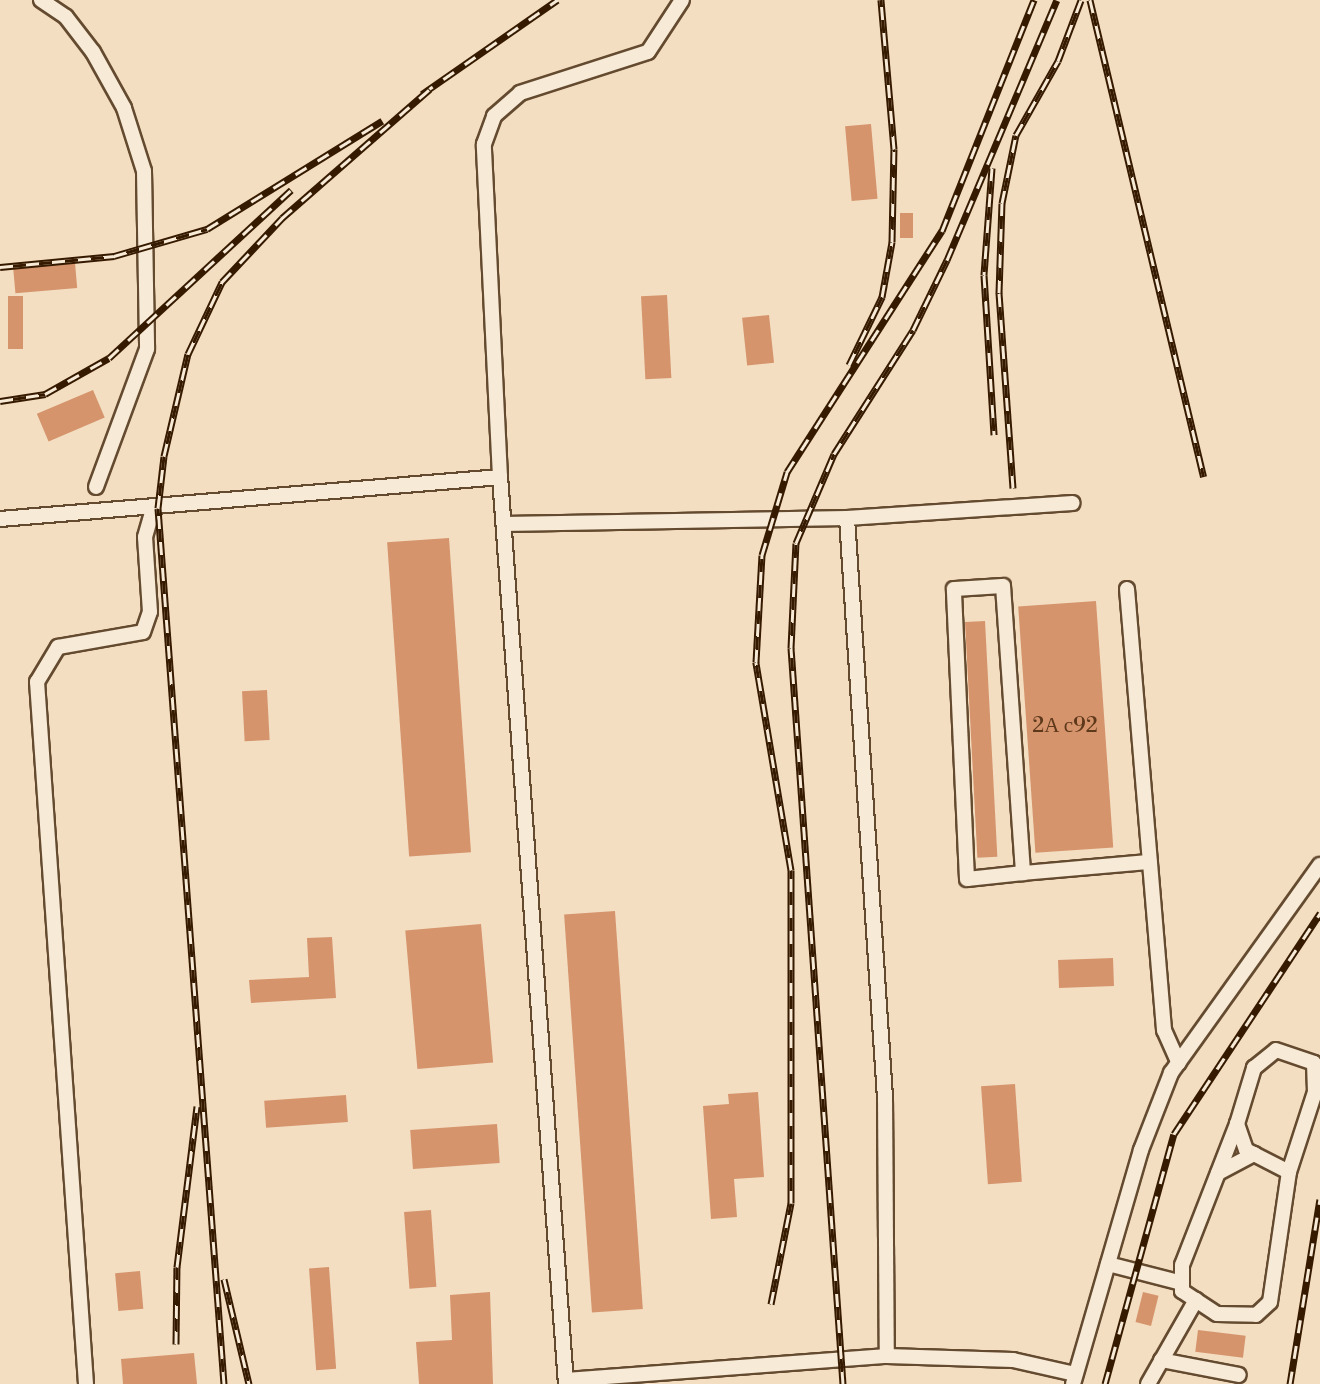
<!DOCTYPE html>
<html>
<head>
<meta charset="utf-8">
<style>
	body { margin:0 }
	#map { position:relative; width:1320px; height:1384px; overflow:hidden; background:#f3dec2; font-family:"Libre Bodoni",serif }
	div>[style] { position:absolute }
	[style*='--x'] { left:calc(var(--x)*1px); top:calc(var(--y)*1px); width:calc(var(--w)*1px); rotate:calc(var(--a)*1deg) }
	.building>* { inset:0; background:#d5946c; transform-origin:0 0 }
	.roads { filter:drop-shadow(2px 0 #644b30) drop-shadow(-2px 0 #644b30) drop-shadow(0 2px #644b30) drop-shadow(0 -2px #644b30) }
	.minor>* { height:14px; margin:-7px; padding:0 7px; transform-origin:7px; border-radius:7px; background:#f7ead7 }
	.rail>* { height:7px; margin-top:-3.5px; transform-origin:0; background:repeating-linear-gradient(90deg,#f7ead7 0 13px,#351a00 0 26px); box-sizing:border-box; border-block:2px solid #351a00 }
	span { translate:-50% -50%; white-space:nowrap; text-align:center; line-height:1.15; -webkit-text-stroke:6px #f7ead7; paint-order:stroke }
	.number-label { font-size:21px; color:#5d381b }
	.number-label span { -webkit-text-stroke-width:0 }
</style>
</head>
<body>
<div id="map">
	<div class="building">
		<i style="left:871px;top:124px;width:75px;height:26px;rotate:85deg"></i>
		<i style="left:900px;top:213px;width:13px;height:25px"></i>
		<i style="left:75px;top:263px;width:25px;height:62px;rotate:85deg"></i>
		<i style="left:667px;top:295px;width:83px;height:26px;rotate:87deg"></i>
		<i style="left:8px;top:296px;width:15px;height:53px"></i>
		<i style="left:769px;top:315px;width:48px;height:27px;rotate:84deg"></i>
		<i style="left:93px;top:390px;width:30px;height:61px;rotate:67deg"></i>
		<i style="left:449px;top:538px;width:315px;height:62px;rotate:86deg"></i>
		<i style="left:1096px;top:601px;width:247px;height:78px;rotate:86deg"></i>
		<i style="left:985px;top:621px;width:236px;height:20px;rotate:87deg"></i>
		<i style="left:267px;top:690px;width:50px;height:25px;rotate:87deg"></i>
		<i style="left:615px;top:911px;width:399px;height:51px;rotate:86deg"></i>
		<i style="left:481px;top:924px;width:139px;height:76px;rotate:85deg"></i>
		<i style="clip-path:polygon(332px 937px,336px 998px,251px 1003px,249px 980px,309px 977px,307px 938px)"></i>
		<i style="left:1113px;top:958px;width:28px;height:55px;rotate:88deg"></i>
		<i style="left:1015px;top:1084px;width:98px;height:34px;rotate:86deg"></i>
		<i style="clip-path:polygon(758px 1092px,764px 1177px,734px 1179px,737px 1217px,711px 1219px,703px 1106px,729px 1104px,728px 1094px)"></i>
		<i style="left:346px;top:1095px;width:27px;height:82px;rotate:86deg"></i>
		<i style="left:497px;top:1124px;width:39px;height:87px;rotate:86deg"></i>
		<i style="left:431px;top:1210px;width:77px;height:27px;rotate:86deg"></i>
		<i style="left:329px;top:1267px;width:102px;height:20px;rotate:86deg"></i>
		<i style="left:140px;top:1271px;width:38px;height:25px;rotate:85deg"></i>
		<i style="clip-path:polygon(490px 1292px,493px 1384px,419px 1384px,416px 1342px,452px 1340px,450px 1295px)"></i>
		<i style="left:1143px;top:1292px;width:16px;height:31px;rotate:14deg"></i>
		<i style="left:1198px;top:1330px;width:48px;height:22px;rotate:7deg"></i>
		<i style="clip-path:polygon(194px 1353px,197px 1384px,123px 1384px,121px 1359px)"></i>
	</div>
	<div class="roads">
		<div class="minor">
			<i style="--x:41;--y:0;--w:30;--a:34"></i>
			<i style="--x:66;--y:17;--w:44;--a:52.4"></i>
			<i style="--x:93;--y:52;--w:64;--a:61"></i>
			<i style="--x:124;--y:108;--w:66;--a:72.4"></i>
			<i style="--x:144;--y:171;--w:178;--a:89"></i>
			<i style="--x:147;--y:349;--w:147;--a:110.3"></i>
			<i style="--x:847;--y:518;--w:581;--a:86.25"></i>
			<i style="--x:885;--y:1098;--w:258;--a:89.6"></i>
			<i style="--x:0;--y:519;--w:502;--a:-4.8"></i>
			<i style="--x:504;--y:524;--w:343;--a:-1"></i>
			<i style="--x:847;--y:518;--w:226;--a:-3.8"></i>
			<i style="--x:1127;--y:589;--w:443;--a:85.2"></i>
			<i style="--x:1164;--y:1030;--w:36;--a:66"></i>
			<i style="--x:1023;--y:873;--w:56;--a:173.9"></i>
			<i style="--x:967;--y:879;--w:290;--a:-92.6"></i>
			<i style="--x:954;--y:589;--w:49;--a:-3.5"></i>
			<i style="--x:1003;--y:586;--w:288;--a:86"></i>
			<i style="--x:1023;--y:873;--w:127;--a:-5"></i>
			<i style="--x:1276;--y:1050;--w:40;--a:18.9"></i>
			<i style="--x:1314;--y:1063;--w:29;--a:88"></i>
			<i style="--x:1315;--y:1092;--w:84;--a:108"></i>
			<i style="--x:1289;--y:1172;--w:48;--a:-152.9"></i>
			<i style="--x:1246;--y:1150;--w:28;--a:-109"></i>
			<i style="--x:1237;--y:1124;--w:59;--a:-73.1"></i>
			<i style="--x:1254;--y:1068;--w:28;--a:-39"></i>
			<i style="--x:1237;--y:1124;--w:151;--a:111.3"></i>
			<i style="--x:1182;--y:1265;--w:26;--a:90"></i>
			<i style="--x:1182;--y:1291;--w:42;--a:33.3"></i>
			<i style="--x:1217;--y:1314;--w:39;--a:1"></i>
			<i style="--x:1256;--y:1315;--w:19;--a:-43"></i>
			<i style="--x:1270;--y:1302;--w:131;--a:-81.7"></i>
			<i style="--x:1218;--y:1173;--w:41;--a:-27.8"></i>
			<i style="--x:1108;--y:1264;--w:76;--a:14.4"></i>
			<i style="--x:1161;--y:1360;--w:79;--a:10.9"></i>
			<i style="--x:566;--y:1380;--w:322;--a:-4.3"></i>
			<i style="--x:887;--y:1356;--w:126;--a:1.8"></i>
			<i style="--x:1013;--y:1360;--w:64;--a:12.7"></i>
			<i style="--x:86;--y:1384;--w:704;--a:-93.99"></i>
			<i style="--x:37;--y:682;--w:41;--a:-59"></i>
			<i style="--x:58;--y:647;--w:86;--a:-10"></i>
			<i style="--x:143;--y:632;--w:21;--a:-71"></i>
			<i style="--x:150;--y:612;--w:75;--a:-93.8"></i>
			<i style="--x:145;--y:537;--w:29;--a:-74"></i>
			<i style="--x:566;--y:1384;--w:909;--a:-94.16"></i>
			<i style="--x:500;--y:477;--w:333;--a:-92.8"></i>
			<i style="--x:484;--y:144;--w:30;--a:-70"></i>
			<i style="--x:494;--y:116;--w:35;--a:-41"></i>
			<i style="--x:520;--y:93;--w:134;--a:-17.8"></i>
			<i style="--x:648;--y:52;--w:62;--a:-56.8"></i>
			<i style="--x:1073;--y:1384;--w:244;--a:-73.8"></i>
			<i style="--x:1141;--y:1150;--w:83;--a:-68.7"></i>
			<i style="--x:1171;--y:1073;--w:256;--a:-54.4"></i>
			<i style="--x:1148;--y:1384;--w:97;--a:-60.3"></i>
		</div>
	</div>
	<div class="rail">
		<i style="--x:1090;--y:0;--w:490;--a:76.6"></i>
		<i style="--x:422;--y:94;--w:165;--a:-34.8"></i>
		<i style="--x:992;--y:168;--w:107;--a:94.3"></i>
		<i style="--x:984;--y:275;--w:160;--a:86.4"></i>
		<i style="--x:0;--y:267;--w:115;--a:-5.5"></i>
		<i style="--x:114;--y:256;--w:97;--a:-16.2"></i>
		<i style="--x:207;--y:229;--w:206;--a:-31.7"></i>
		<i style="--x:849;--y:365;--w:76;--a:-64.1"></i>
		<i style="--x:882;--y:297;--w:56;--a:-79.7"></i>
		<i style="--x:892;--y:242;--w:93;--a:-88.8"></i>
		<i style="--x:894;--y:149;--w:150;--a:-95"></i>
		<i style="--x:0;--y:401;--w:46;--a:-8.8"></i>
		<i style="--x:45;--y:394;--w:73;--a:-29.4"></i>
		<i style="--x:109;--y:358;--w:248;--a:-42.7"></i>
		<i style="--x:1013;--y:488;--w:196;--a:-94.1"></i>
		<i style="--x:999;--y:293;--w:90;--a:-88.1"></i>
		<i style="--x:1002;--y:203;--w:69;--a:-78.4"></i>
		<i style="--x:1016;--y:135;--w:85;--a:-60.4"></i>
		<i style="--x:1058;--y:61;--w:65;--a:-69.3"></i>
		<i style="--x:224;--y:1279;--w:108;--a:76.6"></i>
		<i style="--x:771;--y:1304;--w:103;--a:-78.8"></i>
		<i style="--x:791;--y:1203;--w:333;--a:-90"></i>
		<i style="--x:791;--y:870;--w:211;--a:-99.6"></i>
		<i style="--x:756;--y:662;--w:107;--a:-86.8"></i>
		<i style="--x:762;--y:555;--w:87;--a:-73.2"></i>
		<i style="--x:787;--y:472;--w:287;--a:-57.3"></i>
		<i style="--x:942;--y:231;--w:249;--a:-68.3"></i>
		<i style="--x:176;--y:1344;--w:77;--a:-89.3"></i>
		<i style="--x:177;--y:1267;--w:162;--a:-82.9"></i>
		<i style="--x:224;--y:1384;--w:878;--a:-94.31"></i>
		<i style="--x:158;--y:508;--w:52;--a:-83.4"></i>
		<i style="--x:164;--y:456;--w:105;--a:-76.8"></i>
		<i style="--x:188;--y:354;--w:80;--a:-64.7"></i>
		<i style="--x:222;--y:282;--w:88;--a:-46.8"></i>
		<i style="--x:282;--y:218;--w:196;--a:-41.1"></i>
		<i style="--x:843;--y:1384;--w:738;--a:-94.04"></i>
		<i style="--x:791;--y:648;--w:105;--a:-87.3"></i>
		<i style="--x:796;--y:543;--w:97;--a:-66.9"></i>
		<i style="--x:834;--y:454;--w:147;--a:-57.5"></i>
		<i style="--x:913;--y:330;--w:78;--a:-64.1"></i>
		<i style="--x:947;--y:260;--w:282;--a:-67.1"></i>
		<i style="--x:1105;--y:1384;--w:259;--a:-74.6"></i>
		<i style="--x:1174;--y:1134;--w:265;--a:-56.5"></i>
		<i style="--x:1290;--y:1384;--w:187;--a:-80.8"></i>
	</div>
	<div class="number-label">
		<span style="left:1065px;top:726px">2А с92</span>
	</div>
</div>
</body>
</html>
